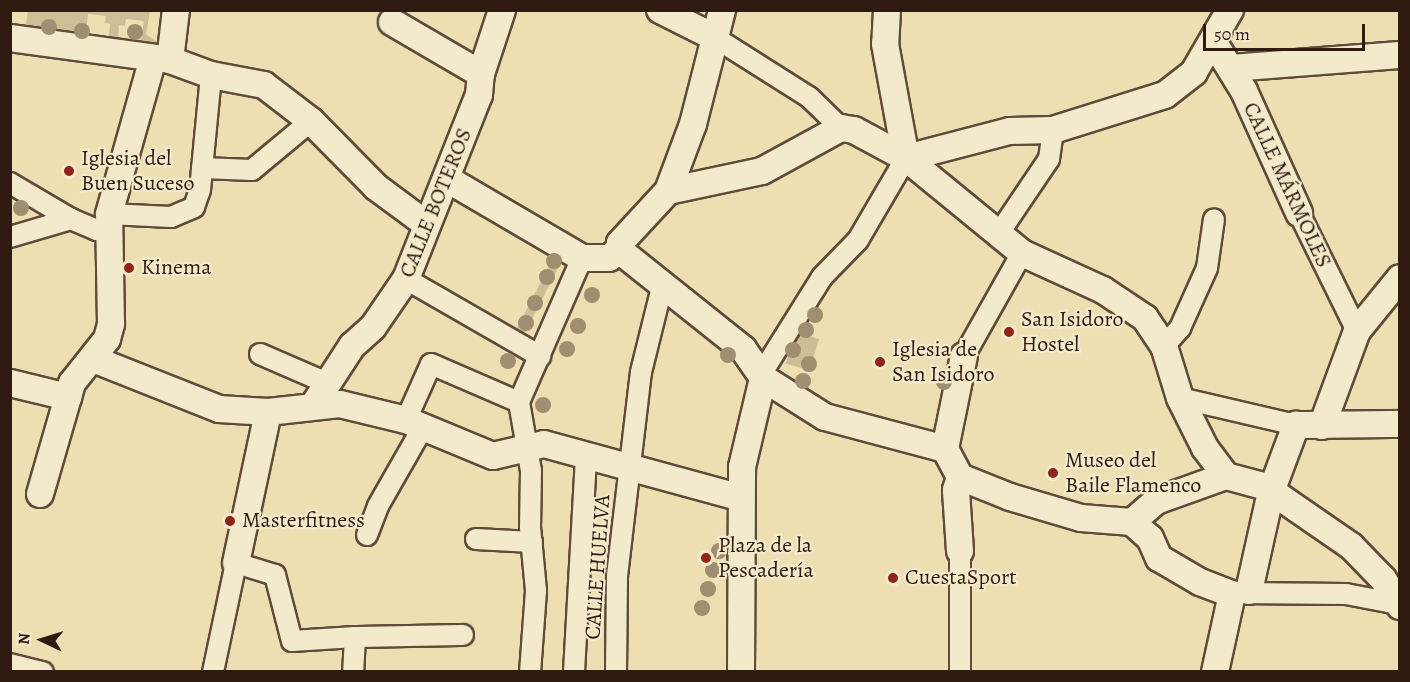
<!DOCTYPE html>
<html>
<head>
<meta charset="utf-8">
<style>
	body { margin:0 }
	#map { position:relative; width:1410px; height:682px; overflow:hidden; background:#eddfb1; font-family:Alegreya,serif }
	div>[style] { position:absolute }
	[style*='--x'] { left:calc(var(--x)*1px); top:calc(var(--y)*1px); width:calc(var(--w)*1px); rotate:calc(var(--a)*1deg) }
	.green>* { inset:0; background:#cdbe96; transform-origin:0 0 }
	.roads { filter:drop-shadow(2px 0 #5f4b39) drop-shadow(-2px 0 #5f4b39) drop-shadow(0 2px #5f4b39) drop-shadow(0 -2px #5f4b39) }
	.pedestrian>* { height:20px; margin:-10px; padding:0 10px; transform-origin:10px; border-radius:10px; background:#f3eacc }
	.minor>* { height:26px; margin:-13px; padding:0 13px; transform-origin:13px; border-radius:13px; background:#f3eacc }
	.trees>* { width:16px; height:16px; margin:-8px; border-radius:50%; background:#9f8e6f }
	.dots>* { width:16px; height:16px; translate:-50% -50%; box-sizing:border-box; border:3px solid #f3eacc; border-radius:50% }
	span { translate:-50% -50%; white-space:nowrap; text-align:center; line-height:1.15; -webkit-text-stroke:4.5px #f3eacc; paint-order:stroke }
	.poi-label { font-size:22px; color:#301a11 }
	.left { translate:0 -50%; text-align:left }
	.street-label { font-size:22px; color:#301a11 }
	.frame { position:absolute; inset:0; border:12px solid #301a11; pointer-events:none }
	.north { position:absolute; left:12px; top:610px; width:60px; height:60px; -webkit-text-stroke:4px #f3eacc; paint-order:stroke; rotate:274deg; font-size:16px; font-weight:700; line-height:24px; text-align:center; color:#301a11 }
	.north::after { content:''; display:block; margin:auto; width:21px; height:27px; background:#301a11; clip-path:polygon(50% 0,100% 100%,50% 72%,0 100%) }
	.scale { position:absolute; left:1203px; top:24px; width:162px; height:27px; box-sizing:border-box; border:3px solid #301a11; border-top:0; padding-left:8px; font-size:18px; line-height:21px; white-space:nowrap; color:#301a11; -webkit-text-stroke:4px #f3eacc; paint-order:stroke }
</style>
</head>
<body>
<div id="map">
	<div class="green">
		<i style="clip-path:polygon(evenodd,129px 10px,150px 11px,146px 34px,158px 43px,155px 48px,11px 27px,11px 23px,26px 25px,28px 11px,129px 10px,88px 14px,106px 16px,105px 23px,110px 24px,109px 36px,86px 33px,88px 14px,129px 10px,126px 19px,144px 21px,141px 40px,118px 37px,119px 25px,125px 26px,126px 19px)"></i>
		<i style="left:554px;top:256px;width:9px;height:89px;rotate:27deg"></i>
		<i style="left:795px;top:332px;width:25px;height:33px;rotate:16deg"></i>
	</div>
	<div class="roads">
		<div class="pedestrian">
			<i style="--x:714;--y:37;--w:112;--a:32.3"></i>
			<i style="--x:809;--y:97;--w:45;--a:44.1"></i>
			<i style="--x:202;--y:168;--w:50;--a:2.3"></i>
			<i style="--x:252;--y:170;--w:77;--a:-39.7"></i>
			<i style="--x:10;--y:183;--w:71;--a:30.5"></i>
			<i style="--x:71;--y:219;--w:28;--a:23"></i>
			<i style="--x:97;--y:230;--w:12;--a:-5"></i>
			<i style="--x:1299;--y:213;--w:131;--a:63.8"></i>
			<i style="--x:109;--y:214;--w:62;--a:2.8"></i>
			<i style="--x:171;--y:217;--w:25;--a:-23"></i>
			<i style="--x:194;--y:207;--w:18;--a:-71"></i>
			<i style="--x:200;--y:190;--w:116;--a:-84.5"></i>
			<i style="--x:997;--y:236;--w:93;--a:-56"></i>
			<i style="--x:1049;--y:159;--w:29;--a:-82"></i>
			<i style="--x:10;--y:237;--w:64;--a:-16.4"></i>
			<i style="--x:406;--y:279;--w:155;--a:29.9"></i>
			<i style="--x:1164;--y:346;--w:24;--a:-48"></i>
			<i style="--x:1180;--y:328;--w:66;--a:-65.8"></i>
			<i style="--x:1207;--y:268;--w:49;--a:-81.9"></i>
			<i style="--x:260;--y:354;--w:73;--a:23.4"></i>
			<i style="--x:964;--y:356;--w:118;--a:-60.6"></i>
			<i style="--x:763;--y:378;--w:10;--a:-79"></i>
			<i style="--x:765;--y:368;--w:107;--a:-57.9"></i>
			<i style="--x:822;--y:277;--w:52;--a:-45.8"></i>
			<i style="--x:858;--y:240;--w:95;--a:-59.7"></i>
			<i style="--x:1180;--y:398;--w:119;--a:13.1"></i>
			<i style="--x:519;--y:402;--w:70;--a:80.1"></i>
			<i style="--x:531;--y:471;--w:56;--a:91"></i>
			<i style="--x:530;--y:527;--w:64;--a:84.6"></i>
			<i style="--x:536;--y:591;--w:81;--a:94.2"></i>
			<i style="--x:519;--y:402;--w:157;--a:-66.4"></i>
			<i style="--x:406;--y:420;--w:61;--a:-65.9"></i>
			<i style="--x:431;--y:364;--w:96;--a:23.4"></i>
			<i style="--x:367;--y:535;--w:31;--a:-69"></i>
			<i style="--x:378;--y:506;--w:91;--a:-60.3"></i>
			<i style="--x:476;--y:539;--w:56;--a:3.1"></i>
			<i style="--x:1235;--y:593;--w:111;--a:0.5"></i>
			<i style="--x:1346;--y:594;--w:53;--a:10.9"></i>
			<i style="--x:355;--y:637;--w:108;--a:-1.1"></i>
			<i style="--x:10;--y:664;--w:34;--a:14"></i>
			<i style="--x:213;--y:672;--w:111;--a:-78.1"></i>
			<i style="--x:236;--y:563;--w:41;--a:17.1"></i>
			<i style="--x:275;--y:575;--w:68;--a:75.6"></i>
			<i style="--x:292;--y:641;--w:63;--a:-3.6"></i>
			<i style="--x:355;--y:637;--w:35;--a:93"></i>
			<i style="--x:574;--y:672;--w:217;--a:-86.8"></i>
			<i style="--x:616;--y:672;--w:96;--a:-89.4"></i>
			<i style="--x:617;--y:576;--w:205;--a:-83.3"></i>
			<i style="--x:641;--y:372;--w:88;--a:-76.1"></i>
			<i style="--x:960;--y:672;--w:121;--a:-90"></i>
		</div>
		<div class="minor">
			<i style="--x:660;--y:10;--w:60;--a:26.6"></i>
			<i style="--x:887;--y:10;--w:34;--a:93"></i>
			<i style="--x:885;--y:44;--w:116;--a:79.6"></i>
			<i style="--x:392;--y:22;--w:103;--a:30.3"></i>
			<i style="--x:10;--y:38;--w:162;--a:7.8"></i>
			<i style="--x:170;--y:60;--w:50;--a:-83.2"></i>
			<i style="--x:1213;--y:41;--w:59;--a:58.2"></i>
			<i style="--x:1244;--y:91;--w:134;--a:65.7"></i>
			<i style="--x:170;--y:60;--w:44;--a:20.1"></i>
			<i style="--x:211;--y:75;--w:54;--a:10.7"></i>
			<i style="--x:264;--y:85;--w:59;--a:37.5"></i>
			<i style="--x:311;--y:121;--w:93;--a:45.4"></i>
			<i style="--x:376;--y:187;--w:62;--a:36.5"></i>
			<i style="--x:1231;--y:68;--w:169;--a:-4.4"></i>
			<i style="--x:906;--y:158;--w:107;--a:-14.6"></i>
			<i style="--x:1010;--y:131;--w:43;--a:-1.3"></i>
			<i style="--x:1053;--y:130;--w:117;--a:-17.4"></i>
			<i style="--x:1165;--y:95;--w:37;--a:-38"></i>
			<i style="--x:1194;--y:72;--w:72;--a:-59.9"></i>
			<i style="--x:447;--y:179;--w:156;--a:30.3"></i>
			<i style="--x:582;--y:258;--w:27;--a:0"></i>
			<i style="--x:609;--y:258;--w:13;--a:-39"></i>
			<i style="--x:668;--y:191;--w:96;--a:-12"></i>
			<i style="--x:762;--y:171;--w:90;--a:-28.6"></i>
			<i style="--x:841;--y:128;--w:13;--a:9"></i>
			<i style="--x:854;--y:130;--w:59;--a:28.3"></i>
			<i style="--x:906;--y:158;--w:150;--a:39.3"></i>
			<i style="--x:1022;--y:253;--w:89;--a:24.6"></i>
			<i style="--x:1103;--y:290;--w:50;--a:33.7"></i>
			<i style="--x:1145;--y:318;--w:34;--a:56"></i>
			<i style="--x:1164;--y:346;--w:54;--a:72.9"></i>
			<i style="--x:1180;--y:398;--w:56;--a:63.4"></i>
			<i style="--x:1205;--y:448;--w:35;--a:53"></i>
			<i style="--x:619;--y:250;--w:7;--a:-82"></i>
			<i style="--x:620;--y:243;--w:71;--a:-47.3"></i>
			<i style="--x:668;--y:191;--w:72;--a:-69.5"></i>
			<i style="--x:693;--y:124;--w:118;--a:-75.7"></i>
			<i style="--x:619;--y:250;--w:159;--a:38.6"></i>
			<i style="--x:743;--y:349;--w:35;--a:55"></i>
			<i style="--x:93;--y:359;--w:136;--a:21.6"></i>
			<i style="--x:219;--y:409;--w:49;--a:3.5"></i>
			<i style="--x:268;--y:412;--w:72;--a:-6.3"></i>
			<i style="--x:340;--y:404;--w:68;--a:13.6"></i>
			<i style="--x:406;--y:420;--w:94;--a:22.5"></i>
			<i style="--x:493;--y:456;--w:52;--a:-13.2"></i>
			<i style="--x:544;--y:444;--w:204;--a:15.3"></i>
			<i style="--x:763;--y:378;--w:73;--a:32.2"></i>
			<i style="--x:825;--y:417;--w:124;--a:14.9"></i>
			<i style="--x:10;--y:383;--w:60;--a:13.6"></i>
			<i style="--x:313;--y:406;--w:72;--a:-57"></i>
			<i style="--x:352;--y:346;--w:28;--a:-42"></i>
			<i style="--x:373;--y:327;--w:58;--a:-55.5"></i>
			<i style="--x:406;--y:279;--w:198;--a:-68.4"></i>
			<i style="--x:479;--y:95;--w:21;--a:-85"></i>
			<i style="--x:481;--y:74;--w:67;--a:-71.8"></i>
			<i style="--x:1322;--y:426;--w:101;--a:-69.8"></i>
			<i style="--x:1357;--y:331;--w:68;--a:-50.9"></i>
			<i style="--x:960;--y:477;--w:54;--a:21.8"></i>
			<i style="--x:1010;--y:497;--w:74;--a:16.5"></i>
			<i style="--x:1081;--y:518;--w:51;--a:4.5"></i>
			<i style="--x:1132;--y:522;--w:24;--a:42"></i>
			<i style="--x:1150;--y:538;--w:22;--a:66"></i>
			<i style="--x:1159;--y:558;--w:48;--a:30.3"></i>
			<i style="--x:1200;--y:582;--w:34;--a:21"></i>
			<i style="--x:1232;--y:594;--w:80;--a:102.3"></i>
			<i style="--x:40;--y:494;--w:116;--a:-73.9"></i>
			<i style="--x:72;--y:383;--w:56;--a:-51.5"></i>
			<i style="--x:107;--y:339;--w:16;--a:-75"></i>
			<i style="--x:111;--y:324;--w:110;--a:-91"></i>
			<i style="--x:109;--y:214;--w:162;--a:-74.2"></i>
			<i style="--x:1132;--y:522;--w:32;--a:-41"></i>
			<i style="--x:1156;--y:501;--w:74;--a:-19.7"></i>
			<i style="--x:1226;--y:476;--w:39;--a:15"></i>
			<i style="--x:1264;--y:486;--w:106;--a:34.6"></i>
			<i style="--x:1351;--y:546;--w:46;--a:45.9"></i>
			<i style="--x:1383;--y:579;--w:32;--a:58"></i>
			<i style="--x:960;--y:551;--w:61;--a:-93.8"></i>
			<i style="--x:956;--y:490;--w:14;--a:-73"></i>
			<i style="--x:960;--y:477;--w:32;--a:-118"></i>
			<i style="--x:945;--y:449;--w:95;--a:-78.5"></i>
			<i style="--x:236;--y:563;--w:154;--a:-78"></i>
			<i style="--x:1249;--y:591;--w:101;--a:-77.5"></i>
			<i style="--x:1271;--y:492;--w:72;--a:-69.5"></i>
			<i style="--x:1296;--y:425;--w:104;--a:-0.6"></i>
			<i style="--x:741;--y:672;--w:205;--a:-89.7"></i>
			<i style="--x:742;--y:467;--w:91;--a:-76.7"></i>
		</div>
	</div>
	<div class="trees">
		<i style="left:49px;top:27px"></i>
		<i style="left:82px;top:31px"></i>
		<i style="left:135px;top:32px"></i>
		<i style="left:21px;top:208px"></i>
		<i style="left:554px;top:261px"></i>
		<i style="left:547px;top:277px"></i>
		<i style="left:592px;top:295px"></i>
		<i style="left:535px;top:303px"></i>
		<i style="left:815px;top:315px"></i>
		<i style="left:526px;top:323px"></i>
		<i style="left:578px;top:326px"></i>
		<i style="left:806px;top:330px"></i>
		<i style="left:567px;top:349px"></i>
		<i style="left:793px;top:350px"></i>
		<i style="left:728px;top:355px"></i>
		<i style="left:508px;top:361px"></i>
		<i style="left:809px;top:364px"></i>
		<i style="left:803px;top:381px"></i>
		<i style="left:944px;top:382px"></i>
		<i style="left:543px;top:405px"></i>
		<i style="left:719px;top:551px"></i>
		<i style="left:713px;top:570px"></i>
		<i style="left:708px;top:589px"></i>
		<i style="left:702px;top:608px"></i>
	</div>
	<div class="dots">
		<i style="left:69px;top:171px;background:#8f2418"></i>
		<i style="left:129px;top:268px;background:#8f2418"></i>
		<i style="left:1009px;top:332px;background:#8f2418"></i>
		<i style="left:880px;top:362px;background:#8f2418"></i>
		<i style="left:1053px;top:473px;background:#8f2418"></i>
		<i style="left:230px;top:521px;background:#8f2418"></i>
		<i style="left:706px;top:558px;background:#8f2418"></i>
		<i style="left:893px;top:578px;background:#8f2418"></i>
	</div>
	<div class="poi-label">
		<span class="left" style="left:81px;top:171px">Iglesia del<br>Buen Suceso</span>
		<span class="left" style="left:141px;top:268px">Kinema</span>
		<span class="left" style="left:1021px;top:332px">San Isidoro<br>Hostel</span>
		<span class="left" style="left:892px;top:362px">Iglesia de<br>San Isidoro</span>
		<span class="left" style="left:1065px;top:473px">Museo del<br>Baile Flamenco</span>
		<span class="left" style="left:242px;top:521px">Masterfitness</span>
		<span class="left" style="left:718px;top:558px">Plaza de la<br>Pescadería</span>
		<span class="left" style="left:905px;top:578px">CuestaSport</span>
	</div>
	<div class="street-label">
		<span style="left:1287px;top:185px;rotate:65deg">CALLE MÁRMOLES</span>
		<span style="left:436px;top:203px;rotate:-68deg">CALLE BOTEROS</span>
		<span style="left:598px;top:567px;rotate:-86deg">CALLE HUELVA</span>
	</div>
	<div class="frame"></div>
	<div class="north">N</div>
	<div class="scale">50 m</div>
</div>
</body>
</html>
